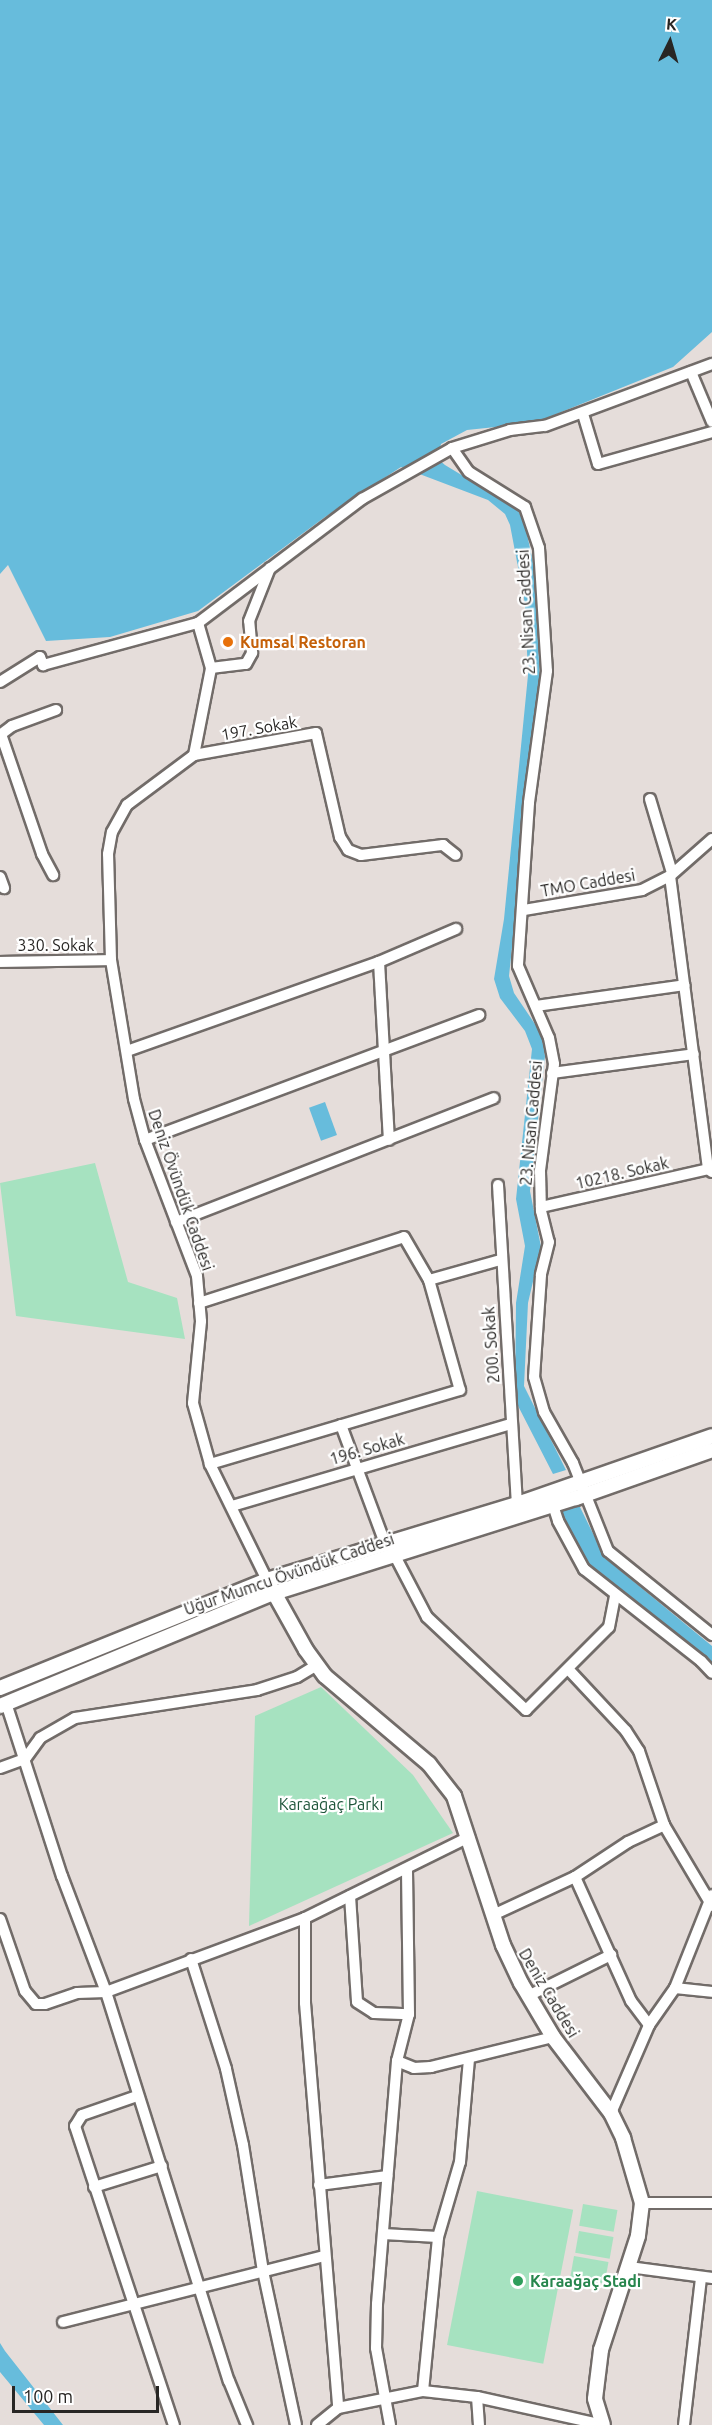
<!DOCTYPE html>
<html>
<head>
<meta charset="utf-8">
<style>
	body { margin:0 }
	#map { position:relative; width:712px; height:2425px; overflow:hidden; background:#e5ddda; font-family:Ubuntu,sans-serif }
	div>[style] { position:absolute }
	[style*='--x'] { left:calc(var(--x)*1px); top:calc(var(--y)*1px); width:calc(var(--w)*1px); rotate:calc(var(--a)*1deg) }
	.green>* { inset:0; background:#a6e2c0; transform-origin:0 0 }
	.water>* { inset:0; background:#67bcdc; transform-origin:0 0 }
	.roads { filter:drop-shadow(2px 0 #726c69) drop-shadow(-2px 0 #726c69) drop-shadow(0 2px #726c69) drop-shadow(0 -2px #726c69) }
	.street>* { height:10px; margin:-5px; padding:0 5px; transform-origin:5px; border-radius:5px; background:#fff }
	.secondary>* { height:14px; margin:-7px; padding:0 7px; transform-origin:7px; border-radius:7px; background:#fff }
	.dots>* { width:16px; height:16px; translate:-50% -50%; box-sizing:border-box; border:3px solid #fff; border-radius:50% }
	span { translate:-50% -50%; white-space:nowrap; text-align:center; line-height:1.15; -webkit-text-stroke:4.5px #fff; paint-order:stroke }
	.street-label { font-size:16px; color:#282624 }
	.food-label { font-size:16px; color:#c56008; font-weight:700 }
	.left { translate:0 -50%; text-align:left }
	.park-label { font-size:16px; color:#1c5439 }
	.leisure-label { font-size:16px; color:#27864d; font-weight:700 }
	.north { position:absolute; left:640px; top:12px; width:60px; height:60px; -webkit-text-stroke:4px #fff; paint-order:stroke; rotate:5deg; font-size:16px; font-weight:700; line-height:24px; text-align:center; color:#282624 }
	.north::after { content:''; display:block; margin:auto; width:21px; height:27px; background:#282624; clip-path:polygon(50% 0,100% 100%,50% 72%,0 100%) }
	.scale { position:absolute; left:12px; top:2386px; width:147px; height:27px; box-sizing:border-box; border:3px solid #282624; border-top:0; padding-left:8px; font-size:18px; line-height:21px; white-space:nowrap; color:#282624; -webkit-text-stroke:4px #fff; paint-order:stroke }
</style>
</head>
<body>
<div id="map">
	<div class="green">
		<i style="clip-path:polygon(95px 1163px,128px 1282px,177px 1298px,185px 1339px,16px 1316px,0 1183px)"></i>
		<i style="clip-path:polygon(321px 1687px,413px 1775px,453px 1833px,249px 1926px,255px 1716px)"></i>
		<i style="left:477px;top:2191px;width:98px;height:157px;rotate:11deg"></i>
		<i style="left:583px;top:2204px;width:35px;height:22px;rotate:10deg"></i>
		<i style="left:579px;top:2231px;width:35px;height:22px;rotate:10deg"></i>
		<i style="left:574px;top:2256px;width:35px;height:22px;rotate:10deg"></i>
	</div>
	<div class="water">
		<i style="clip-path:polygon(0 0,712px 0,712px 332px,673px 367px,534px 423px,467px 430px,441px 444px,439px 453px,438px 459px,445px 465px,516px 508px,524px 520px,534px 567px,540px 681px,509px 976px,514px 993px,541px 1033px,545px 1056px,530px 1191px,541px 1247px,528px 1303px,524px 1386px,566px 1470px,553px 1474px,515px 1400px,516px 1303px,525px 1246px,516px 1199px,532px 1049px,525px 1031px,500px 998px,494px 979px,504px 919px,528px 675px,525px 604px,510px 525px,505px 514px,488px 500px,401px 467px,325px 517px,198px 611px,110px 637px,46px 641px,8px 565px,0 574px)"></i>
		<i style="left:325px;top:1102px;width:35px;height:17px;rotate:70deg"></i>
		<i style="clip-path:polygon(578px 1503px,605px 1558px,712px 1646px,712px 1664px,590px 1566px,558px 1509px)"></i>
		<i style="clip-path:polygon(0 2343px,5px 2351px,63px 2425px,44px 2425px,0 2372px)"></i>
	</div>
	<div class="roads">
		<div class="street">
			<i style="--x:691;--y:372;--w:54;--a:67.2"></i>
			<i style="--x:583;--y:414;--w:52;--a:73.3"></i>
			<i style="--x:598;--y:464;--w:118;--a:-15.7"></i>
			<i style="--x:452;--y:448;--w:29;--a:55"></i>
			<i style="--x:469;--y:472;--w:66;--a:32"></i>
			<i style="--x:525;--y:507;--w:43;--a:71.1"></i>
			<i style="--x:539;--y:548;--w:123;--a:86.3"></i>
			<i style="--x:547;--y:671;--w:133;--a:97.8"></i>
			<i style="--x:529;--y:803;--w:163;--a:93.9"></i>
			<i style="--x:518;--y:966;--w:78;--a:66.7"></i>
			<i style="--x:549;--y:1038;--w:26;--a:79"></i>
			<i style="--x:554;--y:1064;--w:108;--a:97.5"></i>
			<i style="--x:540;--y:1171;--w:40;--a:88.6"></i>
			<i style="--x:541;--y:1211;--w:32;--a:76"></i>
			<i style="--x:549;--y:1242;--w:34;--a:104"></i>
			<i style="--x:541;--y:1275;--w:102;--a:93.9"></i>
			<i style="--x:534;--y:1377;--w:36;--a:74"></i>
			<i style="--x:544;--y:1412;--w:59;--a:60.4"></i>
			<i style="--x:573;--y:1463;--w:95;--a:68.3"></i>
			<i style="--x:608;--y:1551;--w:134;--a:38.9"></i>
			<i style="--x:211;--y:668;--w:35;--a:-7"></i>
			<i style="--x:246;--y:664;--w:13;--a:-61"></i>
			<i style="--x:252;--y:653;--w:32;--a:-95"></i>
			<i style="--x:249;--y:621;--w:57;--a:-68.4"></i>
			<i style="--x:0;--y:682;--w:47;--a:-32"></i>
			<i style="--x:40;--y:657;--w:9;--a:69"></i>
			<i style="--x:43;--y:665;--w:161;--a:-15.2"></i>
			<i style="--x:198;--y:623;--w:206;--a:-37.1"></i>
			<i style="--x:362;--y:499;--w:103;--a:-29.5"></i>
			<i style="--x:452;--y:448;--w:61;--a:-17.2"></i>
			<i style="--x:510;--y:430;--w:35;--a:-7"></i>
			<i style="--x:545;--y:426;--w:178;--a:-20.4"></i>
			<i style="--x:1;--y:734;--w:127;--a:71.1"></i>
			<i style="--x:42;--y:854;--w:24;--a:62"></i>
			<i style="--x:0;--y:735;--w:15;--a:-37"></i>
			<i style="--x:12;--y:726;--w:47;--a:-20"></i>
			<i style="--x:194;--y:755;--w:89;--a:-78.9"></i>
			<i style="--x:211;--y:668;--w:47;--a:-106.1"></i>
			<i style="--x:650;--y:799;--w:77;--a:73.4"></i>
			<i style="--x:670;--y:876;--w:295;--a:82.6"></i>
			<i style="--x:708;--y:1169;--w:5;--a:37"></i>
			<i style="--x:0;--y:877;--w:12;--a:70"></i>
			<i style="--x:524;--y:910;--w:120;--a:-9.6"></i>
			<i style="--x:642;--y:890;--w:31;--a:-27"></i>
			<i style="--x:670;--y:876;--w:56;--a:-41.4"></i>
			<i style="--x:0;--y:962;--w:111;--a:-1"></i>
			<i style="--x:379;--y:962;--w:178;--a:86.8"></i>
			<i style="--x:536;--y:1006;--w:150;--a:-8"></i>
			<i style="--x:127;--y:1051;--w:267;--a:-19.5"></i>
			<i style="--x:379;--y:962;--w:84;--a:-23.2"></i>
			<i style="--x:552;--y:1073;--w:143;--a:-7.6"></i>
			<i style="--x:145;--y:1140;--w:357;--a:-20.5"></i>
			<i style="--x:498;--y:1185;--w:319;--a:86.6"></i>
			<i style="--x:541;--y:1207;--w:171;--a:-12.8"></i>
			<i style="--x:176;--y:1222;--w:341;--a:-21.3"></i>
			<i style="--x:429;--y:1280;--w:74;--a:-15.7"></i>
			<i style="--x:199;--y:1303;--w:215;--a:-17.8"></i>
			<i style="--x:404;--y:1237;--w:50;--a:59.8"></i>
			<i style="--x:429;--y:1280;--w:114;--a:74.3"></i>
			<i style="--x:460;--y:1390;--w:261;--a:163.5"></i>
			<i style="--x:341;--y:1425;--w:126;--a:69.6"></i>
			<i style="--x:551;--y:1499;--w:23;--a:72"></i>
			<i style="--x:558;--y:1521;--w:55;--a:61.6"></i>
			<i style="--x:584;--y:1569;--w:149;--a:38.2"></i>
			<i style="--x:701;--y:1661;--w:16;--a:47"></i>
			<i style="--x:232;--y:1506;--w:291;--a:-16.4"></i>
			<i style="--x:394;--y:1554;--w:71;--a:62.4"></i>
			<i style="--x:427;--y:1617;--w:136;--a:43.2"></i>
			<i style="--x:526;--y:1710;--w:117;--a:-45"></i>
			<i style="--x:609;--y:1627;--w:33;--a:-79"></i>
			<i style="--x:267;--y:1580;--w:129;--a:-116.2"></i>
			<i style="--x:210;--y:1464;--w:63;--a:-105.6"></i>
			<i style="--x:193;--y:1403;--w:82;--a:-84.4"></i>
			<i style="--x:201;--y:1321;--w:45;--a:-95.1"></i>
			<i style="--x:197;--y:1276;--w:146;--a:-110.9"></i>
			<i style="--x:145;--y:1140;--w:42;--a:-105"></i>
			<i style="--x:134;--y:1099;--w:141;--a:-99.4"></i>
			<i style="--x:111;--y:960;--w:106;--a:-91.6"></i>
			<i style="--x:108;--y:854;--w:22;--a:-80"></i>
			<i style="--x:112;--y:832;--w:31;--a:-61"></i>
			<i style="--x:127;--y:805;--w:84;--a:-36.7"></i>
			<i style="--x:194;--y:755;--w:124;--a:-10.2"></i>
			<i style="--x:316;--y:733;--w:107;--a:77"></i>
			<i style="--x:340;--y:837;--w:15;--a:58"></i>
			<i style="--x:348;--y:850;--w:14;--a:21"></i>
			<i style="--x:361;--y:855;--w:83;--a:-7"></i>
			<i style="--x:443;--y:845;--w:16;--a:38"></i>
			<i style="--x:569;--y:1670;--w:83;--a:46.9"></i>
			<i style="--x:626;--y:1731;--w:24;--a:57"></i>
			<i style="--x:639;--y:1751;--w:78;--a:71.3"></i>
			<i style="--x:664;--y:1825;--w:94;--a:59.3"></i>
			<i style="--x:6;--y:1703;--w:182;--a:72.1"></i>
			<i style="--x:62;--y:1876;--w:124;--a:69.2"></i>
			<i style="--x:106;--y:1992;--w:408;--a:72.5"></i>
			<i style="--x:229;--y:2381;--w:48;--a:67.8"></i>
			<i style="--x:0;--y:1768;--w:27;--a:-20"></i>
			<i style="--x:25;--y:1759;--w:26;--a:-54"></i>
			<i style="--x:40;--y:1738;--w:40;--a:-29.7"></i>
			<i style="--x:75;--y:1718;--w:184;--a:-8.7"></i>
			<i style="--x:257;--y:1690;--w:42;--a:-18"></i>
			<i style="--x:297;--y:1677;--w:23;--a:-31"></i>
			<i style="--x:575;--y:1877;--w:136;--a:65.7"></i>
			<i style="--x:631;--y:2001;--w:30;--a:53"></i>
			<i style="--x:350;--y:1896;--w:106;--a:86.2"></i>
			<i style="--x:357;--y:2002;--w:20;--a:33"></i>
			<i style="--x:374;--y:2013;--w:35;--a:2"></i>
			<i style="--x:493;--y:1915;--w:90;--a:-24.9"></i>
			<i style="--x:575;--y:1877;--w:64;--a:-33.4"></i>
			<i style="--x:628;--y:1842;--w:40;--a:-25"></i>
			<i style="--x:305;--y:1918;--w:85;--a:90"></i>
			<i style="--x:305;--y:2003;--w:406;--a:85.3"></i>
			<i style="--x:0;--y:1919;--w:76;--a:70.9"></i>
			<i style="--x:25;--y:1991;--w:17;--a:50"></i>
			<i style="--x:36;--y:2004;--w:9;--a:0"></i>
			<i style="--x:45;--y:2004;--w:34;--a:-19"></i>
			<i style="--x:77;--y:1993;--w:29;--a:-2"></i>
			<i style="--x:106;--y:1992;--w:212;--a:-20.4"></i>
			<i style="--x:305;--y:1918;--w:183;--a:-26.3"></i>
			<i style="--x:191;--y:1959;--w:115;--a:72.3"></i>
			<i style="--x:226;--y:2069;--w:78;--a:77.4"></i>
			<i style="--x:243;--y:2145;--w:128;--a:81"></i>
			<i style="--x:263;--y:2271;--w:157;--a:77.9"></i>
			<i style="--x:675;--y:1988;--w:37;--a:6"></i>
			<i style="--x:528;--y:1996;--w:93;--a:-26.3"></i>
			<i style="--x:397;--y:2061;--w:18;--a:22"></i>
			<i style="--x:414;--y:2068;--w:17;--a:-3"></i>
			<i style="--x:431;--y:2067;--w:126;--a:-13.8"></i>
			<i style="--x:137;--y:2096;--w:58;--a:160.9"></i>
			<i style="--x:82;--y:2115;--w:13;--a:122"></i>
			<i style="--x:75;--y:2126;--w:315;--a:71.7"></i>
			<i style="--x:611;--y:2113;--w:96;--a:-66.6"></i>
			<i style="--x:649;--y:2025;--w:45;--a:-54.9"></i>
			<i style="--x:675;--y:1988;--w:100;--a:-68.3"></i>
			<i style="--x:319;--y:2185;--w:69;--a:-7.5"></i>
			<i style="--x:94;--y:2187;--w:71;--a:-17.2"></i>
			<i style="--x:642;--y:2203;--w:70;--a:0"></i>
			<i style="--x:383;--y:2234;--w:55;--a:3.1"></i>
			<i style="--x:629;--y:2267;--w:84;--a:7.5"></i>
			<i style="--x:63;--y:2322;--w:269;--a:-14.2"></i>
			<i style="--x:423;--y:2391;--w:155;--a:-84.4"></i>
			<i style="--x:438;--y:2237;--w:78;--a:-73.7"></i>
			<i style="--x:460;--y:2162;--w:103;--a:-85"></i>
			<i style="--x:477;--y:2397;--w:28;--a:86"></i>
			<i style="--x:317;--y:2425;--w:27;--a:-39"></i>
			<i style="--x:338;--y:2408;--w:87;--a:-11.3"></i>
			<i style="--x:423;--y:2391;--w:54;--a:6.3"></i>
			<i style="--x:477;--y:2397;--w:129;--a:12.5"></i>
			<i style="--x:390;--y:2425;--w:78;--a:-100.3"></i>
			<i style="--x:376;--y:2348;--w:44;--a:-88.7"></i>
			<i style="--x:377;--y:2304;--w:244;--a:-85.3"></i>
			<i style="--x:397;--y:2061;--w:49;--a:-75.7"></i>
			<i style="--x:409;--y:2014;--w:144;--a:-90.8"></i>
			<i style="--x:684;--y:2425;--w:149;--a:-83.4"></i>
		</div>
		<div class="secondary">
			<i style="--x:267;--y:1580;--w:80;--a:60.9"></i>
			<i style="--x:306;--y:1650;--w:32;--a:54"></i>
			<i style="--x:325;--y:1676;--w:136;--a:40.2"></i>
			<i style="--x:429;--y:1764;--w:41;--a:52"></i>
			<i style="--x:454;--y:1796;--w:157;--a:71.8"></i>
			<i style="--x:503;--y:1945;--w:42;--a:64.7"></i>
			<i style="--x:521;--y:1983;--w:63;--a:59.3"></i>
			<i style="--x:553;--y:2037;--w:96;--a:52.7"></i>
			<i style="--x:611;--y:2113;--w:28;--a:64"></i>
			<i style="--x:623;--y:2138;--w:68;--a:73.7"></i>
			<i style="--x:642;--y:2203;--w:33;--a:97"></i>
			<i style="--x:638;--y:2236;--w:120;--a:108"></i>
			<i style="--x:601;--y:2350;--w:49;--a:97"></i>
			<i style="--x:595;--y:2399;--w:27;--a:73"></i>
			<i style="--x:0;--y:1688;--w:288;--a:-22"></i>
			<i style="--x:267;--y:1580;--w:268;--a:-16.9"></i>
			<i style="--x:523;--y:1502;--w:200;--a:-19.2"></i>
			<i style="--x:0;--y:1706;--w:293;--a:-22.5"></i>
			<i style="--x:271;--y:1594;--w:320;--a:-17.5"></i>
			<i style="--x:576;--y:1498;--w:144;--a:-19.4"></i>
		</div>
	</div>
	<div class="dots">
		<i style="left:228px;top:642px;background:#e8710a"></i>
		<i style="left:518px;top:2281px;background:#2e9e5b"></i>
	</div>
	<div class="street-label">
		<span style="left:526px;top:612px;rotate:-93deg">23. Nisan Caddesi</span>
		<span style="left:259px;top:728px;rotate:-10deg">197. Sokak</span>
		<span style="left:588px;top:883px;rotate:-10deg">TMO Caddesi</span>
		<span style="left:56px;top:945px">330. Sokak</span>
		<span style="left:531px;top:1123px;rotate:-85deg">23. Nisan Caddesi</span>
		<span style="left:622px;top:1173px;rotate:-13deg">10218. Sokak</span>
		<span style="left:181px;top:1190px;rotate:71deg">Deniz Övündük Caddesi</span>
		<span style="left:491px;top:1345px;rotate:-94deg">200. Sokak</span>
		<span style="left:367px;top:1449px;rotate:-16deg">196. Sokak</span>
		<span style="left:289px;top:1574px;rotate:-19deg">Uğur Mumcu Övündük Caddesi</span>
		<span style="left:549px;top:1993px;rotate:59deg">Deniz Caddesi</span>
	</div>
	<div class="food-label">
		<span class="left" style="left:240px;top:642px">Kumsal Restoran</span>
	</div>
	<div class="park-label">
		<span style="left:331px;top:1804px">Karaağaç Parkı</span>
	</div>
	<div class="leisure-label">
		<span class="left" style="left:530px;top:2281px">Karaağaç Stadı</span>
	</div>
	<div class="north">K</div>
	<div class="scale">100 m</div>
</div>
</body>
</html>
